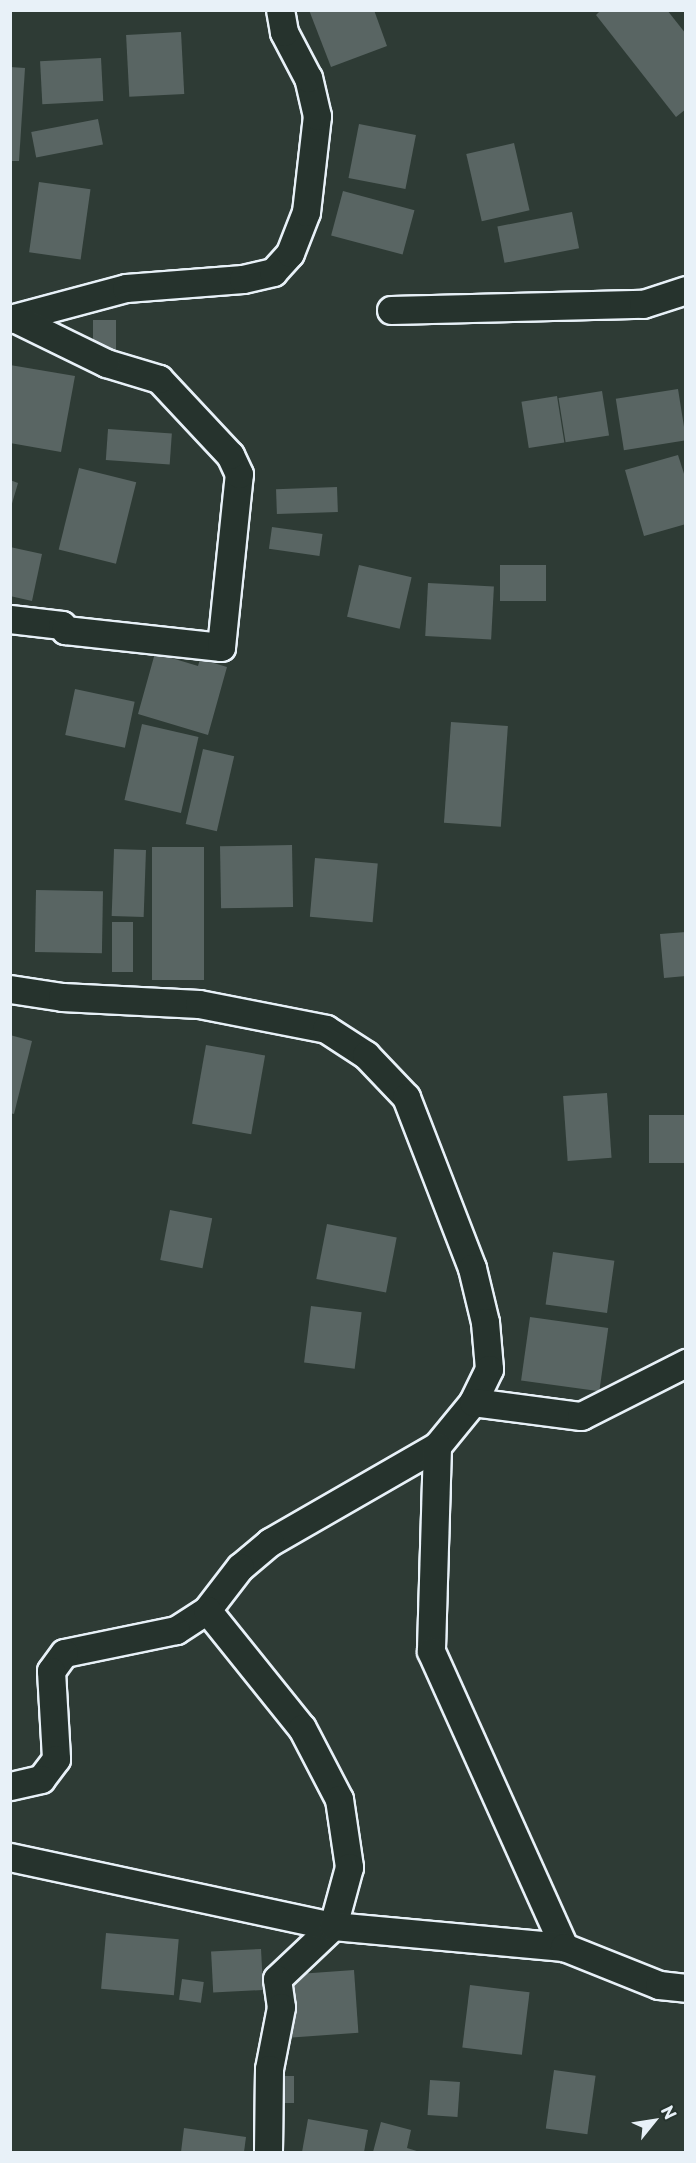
<!DOCTYPE html>
<html>
<head>
<meta charset="utf-8">
<style>
	body { margin:0 }
	#map { position:relative; width:696px; height:2163px; overflow:hidden; background:#2e3b35; font-family:"Playpen Sans",sans-serif }
	div>[style] { position:absolute }
	[style*='--x'] { left:calc(var(--x)*1px); top:calc(var(--y)*1px); width:calc(var(--w)*1px); rotate:calc(var(--a)*1deg) }
	.building>* { inset:0; background:#596563; transform-origin:0 0 }
	.roads { filter:drop-shadow(2px 0 #e8f1f8) drop-shadow(-2px 0 #e8f1f8) drop-shadow(0 2px #e8f1f8) drop-shadow(0 -2px #e8f1f8) }
	.minor>* { height:27px; margin:-13.5px; padding:0 13.5px; transform-origin:13.5px; border-radius:13.5px; background:#26332d }
	span { translate:-50% -50%; white-space:nowrap; text-align:center; line-height:1.15; -webkit-text-stroke:6px #26332d; paint-order:stroke }
	.frame { position:absolute; inset:0; border:12px solid #e8f1f8; pointer-events:none }
	.north { position:absolute; left:624px; top:2091px; width:60px; height:60px; -webkit-text-stroke:4px #26332d; paint-order:stroke; rotate:60deg; font-size:16px; font-weight:700; line-height:24px; text-align:center; color:#e8f1f8 }
	.north::after { content:''; display:block; margin:auto; width:21px; height:27px; background:#e8f1f8; clip-path:polygon(50% 0,100% 100%,50% 72%,0 100%) }
</style>
</head>
<body>
<div id="map">
	<div class="building">
		<i style="clip-path:polygon(309px 10px,374px 10px,387px 46px,331px 67px)"></i>
		<i style="clip-path:polygon(601px 10px,667px 10px,686px 34px,686px 109px,676px 117px,596px 15px)"></i>
		<i style="left:181px;top:32px;width:62px;height:55px;rotate:87deg"></i>
		<i style="left:101px;top:58px;width:43px;height:61px;rotate:87deg"></i>
		<i style="clip-path:polygon(10px 67px,25px 68px,19px 161px,10px 161px)"></i>
		<i style="left:98px;top:119px;width:26px;height:68px;rotate:79deg"></i>
		<i style="left:359px;top:124px;width:58px;height:55px;rotate:11deg"></i>
		<i style="left:514px;top:143px;width:69px;height:49px;rotate:77deg"></i>
		<i style="left:39px;top:182px;width:52px;height:71px;rotate:8deg"></i>
		<i style="left:343px;top:191px;width:74px;height:46px;rotate:15deg"></i>
		<i style="left:572px;top:212px;width:37px;height:76px;rotate:79deg"></i>
		<i style="left:93px;top:320px;width:23px;height:33px"></i>
		<i style="clip-path:polygon(10px 365px,75px 376px,61px 452px,10px 443px)"></i>
		<i style="left:678px;top:389px;width:52px;height:63px;rotate:81deg"></i>
		<i style="left:602px;top:391px;width:45px;height:44px;rotate:81deg"></i>
		<i style="left:557px;top:396px;width:47px;height:36px;rotate:81deg"></i>
		<i style="left:108px;top:429px;width:64px;height:31px;rotate:4deg"></i>
		<i style="clip-path:polygon(678px 455px,686px 480px,686px 524px,644px 536px,625px 470px)"></i>
		<i style="left:79px;top:468px;width:59px;height:84px;rotate:14deg"></i>
		<i style="clip-path:polygon(10px 480px,18px 483px,11px 507px,10px 506px)"></i>
		<i style="left:337px;top:487px;width:25px;height:61px;rotate:88deg"></i>
		<i style="left:272px;top:527px;width:51px;height:22px;rotate:8deg"></i>
		<i style="clip-path:polygon(10px 547px,42px 554px,32px 601px,10px 596px)"></i>
		<i style="left:359px;top:565px;width:54px;height:53px;rotate:13deg"></i>
		<i style="left:546px;top:565px;width:36px;height:46px;rotate:90deg"></i>
		<i style="left:428px;top:583px;width:66px;height:53px;rotate:3deg"></i>
		<i style="clip-path:polygon(155px 653px,198px 666px,200px 659px,227px 667px,208px 735px,138px 714px)"></i>
		<i style="left:75px;top:689px;width:61px;height:47px;rotate:12deg"></i>
		<i style="left:451px;top:722px;width:57px;height:101px;rotate:4deg"></i>
		<i style="left:142px;top:724px;width:58px;height:78px;rotate:13deg"></i>
		<i style="left:203px;top:749px;width:32px;height:77px;rotate:13deg"></i>
		<i style="left:292px;top:845px;width:62px;height:72px;rotate:89deg"></i>
		<i style="left:152px;top:847px;width:52px;height:133px"></i>
		<i style="left:114px;top:849px;width:32px;height:67px;rotate:2deg"></i>
		<i style="left:315px;top:858px;width:63px;height:59px;rotate:5deg"></i>
		<i style="left:36px;top:890px;width:67px;height:62px;rotate:1deg"></i>
		<i style="left:112px;top:922px;width:21px;height:50px"></i>
		<i style="clip-path:polygon(686px 932px,686px 976px,664px 978px,660px 934px)"></i>
		<i style="clip-path:polygon(10px 1035px,32px 1041px,14px 1114px,10px 1113px)"></i>
		<i style="left:206px;top:1045px;width:60px;height:80px;rotate:10deg"></i>
		<i style="left:607px;top:1093px;width:65px;height:44px;rotate:86deg"></i>
		<i style="left:686px;top:1115px;width:48px;height:37px;rotate:90deg"></i>
		<i style="left:170px;top:1210px;width:43px;height:51px;rotate:11deg"></i>
		<i style="left:327px;top:1224px;width:71px;height:56px;rotate:11deg"></i>
		<i style="left:553px;top:1252px;width:62px;height:53px;rotate:8deg"></i>
		<i style="left:311px;top:1306px;width:51px;height:57px;rotate:7deg"></i>
		<i style="left:530px;top:1317px;width:79px;height:64px;rotate:8deg"></i>
		<i style="left:106px;top:1933px;width:73px;height:56px;rotate:5deg"></i>
		<i style="left:261px;top:1949px;width:41px;height:50px;rotate:87deg"></i>
		<i style="left:354px;top:1970px;width:63px;height:70px;rotate:86deg"></i>
		<i style="left:182px;top:1979px;width:22px;height:21px;rotate:8deg"></i>
		<i style="left:470px;top:1985px;width:60px;height:63px;rotate:7deg"></i>
		<i style="left:554px;top:2070px;width:42px;height:59px;rotate:8deg"></i>
		<i style="left:279px;top:2076px;width:15px;height:27px"></i>
		<i style="left:430px;top:2080px;width:30px;height:35px;rotate:4deg"></i>
		<i style="clip-path:polygon(308px 2119px,368px 2130px,364px 2152px,302px 2152px)"></i>
		<i style="clip-path:polygon(381px 2122px,411px 2130px,407px 2148px,420px 2152px,373px 2152px)"></i>
		<i style="clip-path:polygon(184px 2128px,246px 2137px,244px 2152px,181px 2152px)"></i>
	</div>
	<div class="roads">
		<div class="minor">
			<i style="--x:391;--y:310;--w:252;--a:-1.4"></i>
			<i style="--x:643;--y:304;--w:45;--a:-18"></i>
			<i style="--x:10;--y:319;--w:120;--a:-15"></i>
			<i style="--x:126;--y:288;--w:117;--a:-4.4"></i>
			<i style="--x:243;--y:279;--w:31;--a:-13"></i>
			<i style="--x:273;--y:272;--w:25;--a:-48"></i>
			<i style="--x:290;--y:253;--w:44;--a:-68.7"></i>
			<i style="--x:306;--y:212;--w:97;--a:-83.5"></i>
			<i style="--x:317;--y:116;--w:39;--a:-103"></i>
			<i style="--x:308;--y:78;--w:52;--a:-117.6"></i>
			<i style="--x:284;--y:32;--w:22;--a:-100"></i>
			<i style="--x:10;--y:619;--w:52;--a:6.6"></i>
			<i style="--x:62;--y:625;--w:6;--a:59"></i>
			<i style="--x:65;--y:630;--w:157;--a:6.2"></i>
			<i style="--x:221;--y:647;--w:174;--a:-84.1"></i>
			<i style="--x:239;--y:474;--w:21;--a:-115"></i>
			<i style="--x:230;--y:455;--w:104;--a:-133.1"></i>
			<i style="--x:159;--y:379;--w:55;--a:-163.2"></i>
			<i style="--x:106;--y:363;--w:100;--a:-153.9"></i>
			<i style="--x:10;--y:989;--w:53;--a:8.7"></i>
			<i style="--x:62;--y:997;--w:137;--a:2.9"></i>
			<i style="--x:199;--y:1004;--w:129;--a:11.1"></i>
			<i style="--x:326;--y:1029;--w:48;--a:33"></i>
			<i style="--x:366;--y:1055;--w:58;--a:46.4"></i>
			<i style="--x:406;--y:1097;--w:183;--a:68.9"></i>
			<i style="--x:472;--y:1268;--w:56;--a:76.5"></i>
			<i style="--x:485;--y:1322;--w:47;--a:85.1"></i>
			<i style="--x:489;--y:1369;--w:37;--a:116"></i>
			<i style="--x:473;--y:1402;--w:57;--a:129.3"></i>
			<i style="--x:437;--y:1446;--w:193;--a:150.1"></i>
			<i style="--x:270;--y:1542;--w:39;--a:140"></i>
			<i style="--x:240;--y:1567;--w:54;--a:127.5"></i>
			<i style="--x:207;--y:1610;--w:37;--a:147"></i>
			<i style="--x:176;--y:1630;--w:114;--a:168.4"></i>
			<i style="--x:64;--y:1653;--w:22;--a:126"></i>
			<i style="--x:51;--y:1671;--w:88;--a:86.7"></i>
			<i style="--x:56;--y:1759;--w:25;--a:127"></i>
			<i style="--x:41;--y:1779;--w:32;--a:167"></i>
			<i style="--x:473;--y:1402;--w:109;--a:7.4"></i>
			<i style="--x:581;--y:1416;--w:118;--a:-26.8"></i>
			<i style="--x:437;--y:1446;--w:205;--a:91.7"></i>
			<i style="--x:431;--y:1651;--w:325;--a:65.8"></i>
			<i style="--x:207;--y:1610;--w:151;--a:51.2"></i>
			<i style="--x:302;--y:1728;--w:80;--a:62.5"></i>
			<i style="--x:339;--y:1799;--w:69;--a:81.6"></i>
			<i style="--x:349;--y:1867;--w:61;--a:105.2"></i>
			<i style="--x:333;--y:1926;--w:77;--a:136.6"></i>
			<i style="--x:277;--y:1979;--w:28;--a:82"></i>
			<i style="--x:281;--y:2007;--w:63;--a:101"></i>
			<i style="--x:269;--y:2069;--w:83;--a:90.7"></i>
			<i style="--x:10;--y:1857;--w:330;--a:12.1"></i>
			<i style="--x:333;--y:1926;--w:232;--a:5.2"></i>
			<i style="--x:564;--y:1947;--w:102;--a:21.8"></i>
			<i style="--x:659;--y:1985;--w:27;--a:6"></i>
		</div>
	</div>
	<div class="frame"></div>
	<div class="north">N</div>
</div>
</body>
</html>
